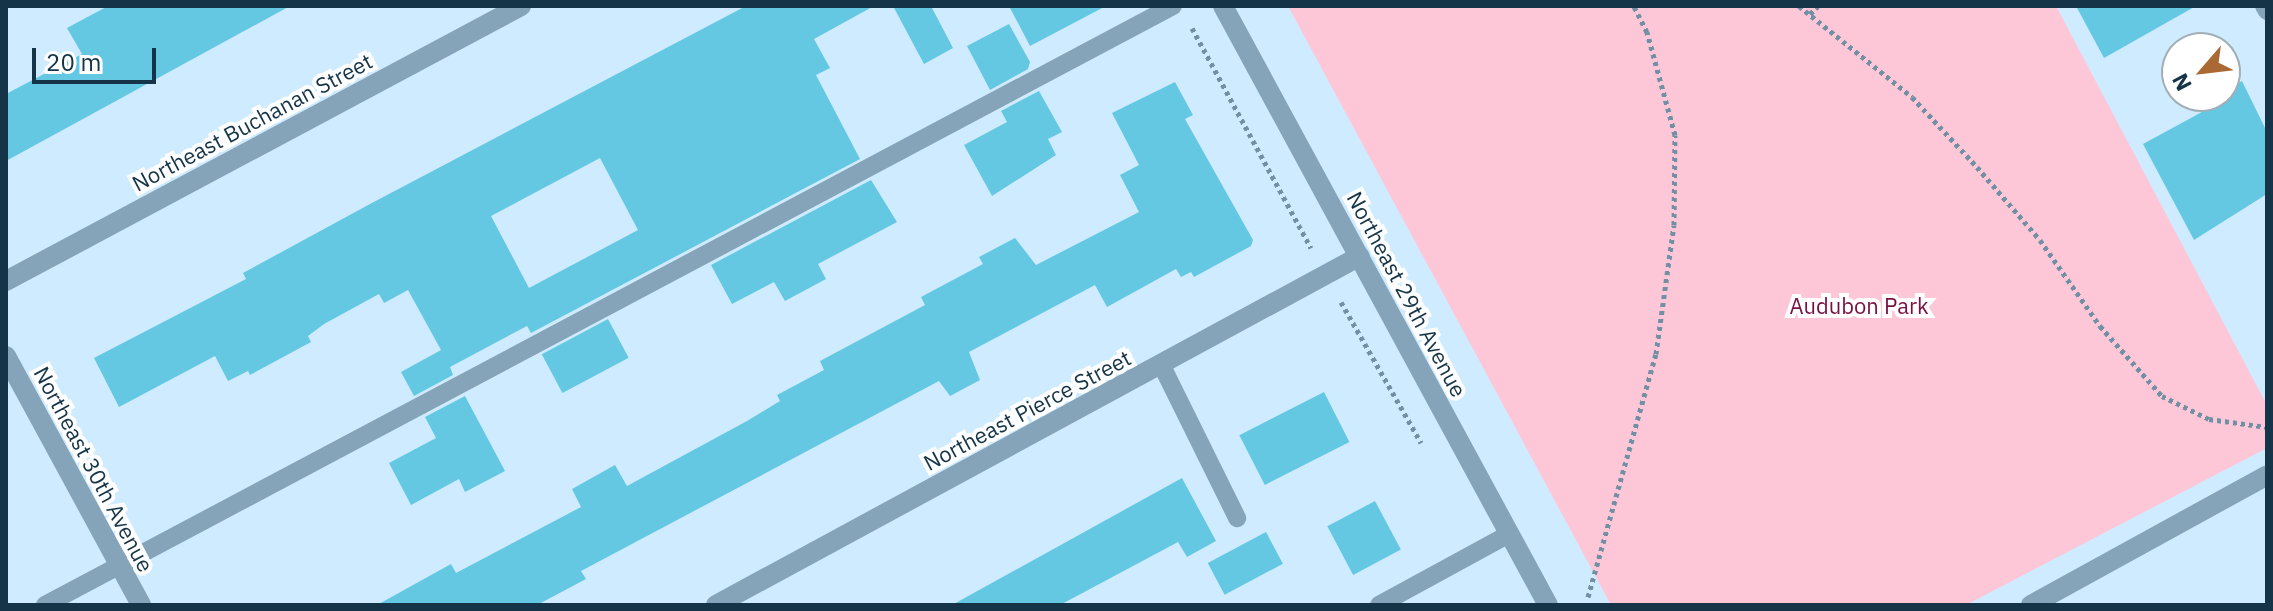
<!DOCTYPE html>
<html>
<head>
<meta charset="utf-8">
<style>
	body { margin:0 }
	#map { position:relative; width:2273px; height:611px; overflow:hidden; background:#cfebff; font-family:"IBM Plex Sans",sans-serif }
	div>[style] { position:absolute }
	[style*='--x'] { left:calc(var(--x)*1px); top:calc(var(--y)*1px); width:calc(var(--w)*1px); rotate:calc(var(--a)*1deg) }
	.green>* { inset:0; background:#fdc7d8 }
	.building>* { inset:0; background:#64c8e3; transform-origin:0 0 }
	.path>* { height:5px; margin-top:-2.5px; transform-origin:0; background:repeating-linear-gradient(90deg,#7290a3 0 4px,transparent 0 8px) }
	.service>* { height:18px; margin:-9px; padding:0 9px; transform-origin:9px; border-radius:9px; background:#86a4b9 }
	.minor>* { height:20px; margin:-10px; padding:0 10px; transform-origin:10px; border-radius:10px; background:#86a4b9 }
	.tertiary>* { height:20px; margin:-10px; padding:0 10px; transform-origin:10px; border-radius:10px; background:#86a4b9 }
	span { translate:-50% -50%; white-space:nowrap; text-align:center; line-height:1.15; -webkit-text-stroke:8px #fff; paint-order:stroke }
	.street-label { font-size:22px; color:#153447 }
	.park-label { font-size:22px; color:#781142 }
	.frame { position:absolute; inset:0; border:8px solid #153447; pointer-events:none }
	.north { position:absolute; left:2161px; top:32px; width:80px; height:80px; box-sizing:border-box; background:#fff; border:2px solid #a1aeb5; border-radius:50%; rotate:242deg; font-size:22px; font-weight:700; line-height:32px; text-align:center; color:#153447 }
	.north::after { content:''; display:block; margin:auto; width:28px; height:36px; background:#aa6933; clip-path:polygon(50% 0,100% 100%,50% 72%,0 100%) }
	.scale { position:absolute; left:32px; top:48px; width:124px; height:36px; box-sizing:border-box; border:4px solid #153447; border-top:0; padding-left:10px; font-size:24px; line-height:28px; white-space:nowrap; color:#153447; -webkit-text-stroke:6px #fff; paint-order:stroke }
</style>
</head>
<body>
<div id="map">
	<div class="green">
		<i style="clip-path:polygon(1288px 6px,2056px 6px,2267px 405px,2267px 448px,1966px 605px,1611px 605px)"></i>
	</div>
	<div class="building">
		<i style="clip-path:polygon(108px 6px,290px 6px,6px 161px,6px 94px,82px 54px,67px 28px)"></i>
		<i style="clip-path:polygon(evenodd,746px 6px,874px 6px,814px 39px,830px 68px,816px 75px,860px 159px,531px 333px,527px 326px,450px 367px,453px 375px,414px 396px,401px 372px,441px 350px,408px 290px,384px 303px,379px 294px,324px 324px,308px 336px,311px 342px,250px 375px,248px 371px,228px 381px,215px 356px,119px 407px,94px 358px,246px 279px,243px 273px,370px 204px,746px 6px,600px 158px,638px 230px,529px 288px,491px 216px,600px 158px)"></i>
		<i style="clip-path:polygon(893px 6px,931px 6px,953px 48px,924px 64px)"></i>
		<i style="clip-path:polygon(1009px 6px,1106px 6px,1030px 46px)"></i>
		<i style="clip-path:polygon(2076px 6px,2196px 6px,2104px 58px)"></i>
		<i style="clip-path:polygon(1009px 24px,1030px 62px,1028px 69px,990px 90px,967px 46px)"></i>
		<i style="clip-path:polygon(2242px 81px,2267px 132px,2267px 194px,2194px 240px,2143px 144px,2213px 106px,2208px 97px,2225px 96px,2225px 89px)"></i>
		<i style="clip-path:polygon(1175px 82px,1193px 115px,1185px 119px,1253px 240px,1251px 246px,1194px 277px,1191px 272px,1181px 277px,1176px 269px,1107px 307px,1095px 285px,969px 352px,980px 380px,950px 396px,939px 381px,581px 571px,586px 579px,537px 605px,377px 605px,451px 564px,456px 573px,581px 507px,572px 489px,615px 465px,627px 486px,747px 421px,780px 401px,777px 395px,824px 370px,820px 361px,925px 305px,921px 297px,983px 264px,979px 257px,1015px 238px,1036px 265px,1139px 212px,1120px 175px,1139px 165px,1112px 113px)"></i>
		<i style="clip-path:polygon(1039px 91px,1062px 132px,1048px 139px,1056px 155px,992px 196px,964px 145px,1007px 122px,1001px 111px)"></i>
		<i style="clip-path:polygon(871px 180px,897px 222px,818px 264px,826px 279px,785px 301px,774px 282px,732px 304px,711px 265px)"></i>
		<i style="left:608px;top:319px;width:44px;height:75px;rotate:62deg"></i>
		<i style="left:1324px;top:392px;width:56px;height:95px;rotate:63deg"></i>
		<i style="clip-path:polygon(465px 396px,505px 471px,465px 492px,459px 479px,411px 505px,389px 463px,436px 438px,425px 417px)"></i>
		<i style="clip-path:polygon(1182px 478px,1216px 541px,1187px 557px,1178px 542px,1060px 605px,952px 605px)"></i>
		<i style="left:1375px;top:501px;width:55px;height:54px;rotate:62deg"></i>
		<i style="left:1266px;top:532px;width:36px;height:66px;rotate:62deg"></i>
	</div>
	<div class="path">
		<i style="--x:1799;--y:6;--w:145;--a:38.8"></i>
		<i style="--x:1912;--y:97;--w:96;--a:47.1"></i>
		<i style="--x:1977;--y:167;--w:96;--a:49.2"></i>
		<i style="--x:2040;--y:240;--w:105;--a:55.1"></i>
		<i style="--x:2100;--y:326;--w:94;--a:48.5"></i>
		<i style="--x:2162;--y:396;--w:52;--a:26.1"></i>
		<i style="--x:2209;--y:419;--w:59;--a:7.9"></i>
		<i style="--x:1810;--y:14;--w:11;--a:-45"></i>
		<i style="--x:1192;--y:28;--w:250;--a:61.6"></i>
		<i style="--x:1341;--y:302;--w:162;--a:60.4"></i>
		<i style="--x:1588;--y:597;--w:252;--a:-74.4"></i>
		<i style="--x:1656;--y:354;--w:130;--a:-82.1"></i>
		<i style="--x:1674;--y:225;--w:90;--a:-89.4"></i>
		<i style="--x:1675;--y:135;--w:107;--a:-105.2"></i>
		<i style="--x:1647;--y:32;--w:29;--a:-117"></i>
	</div>
	<div class="service">
		<i style="--x:2264;--y:6;--w:6;--a:59"></i>
		<i style="--x:1161;--y:364;--w:172;--a:63.7"></i>
		<i style="--x:45;--y:605;--w:1277;--a:-27.97"></i>
		<i style="--x:1379;--y:605;--w:148;--a:-28.6"></i>
	</div>
	<div class="minor">
		<i style="--x:6;--y:281;--w:584;--a:-28.1"></i>
		<i style="--x:6;--y:356;--w:283;--a:61.5"></i>
		<i style="--x:716;--y:605;--w:732;--a:-28.45"></i>
		<i style="--x:2031;--y:605;--w:269;--a:-28.8"></i>
	</div>
	<div class="tertiary">
		<i style="--x:1223;--y:6;--w:681;--a:61.52"></i>
	</div>
	<div class="street-label">
		<span style="left:252px;top:122px;rotate:-28deg">Northeast Buchanan Street</span>
		<span style="left:1407px;top:294px;rotate:62deg">Northeast 29th Avenue</span>
		<span style="left:1027px;top:410px;rotate:-28deg">Northeast Pierce Street</span>
		<span style="left:94px;top:469px;rotate:62deg">Northeast 30th Avenue</span>
	</div>
	<div class="park-label">
		<span style="left:1859px;top:306px">Audubon Park</span>
	</div>
	<div class="frame"></div>
	<div class="north">N</div>
	<div class="scale">20 m</div>
</div>
</body>
</html>
